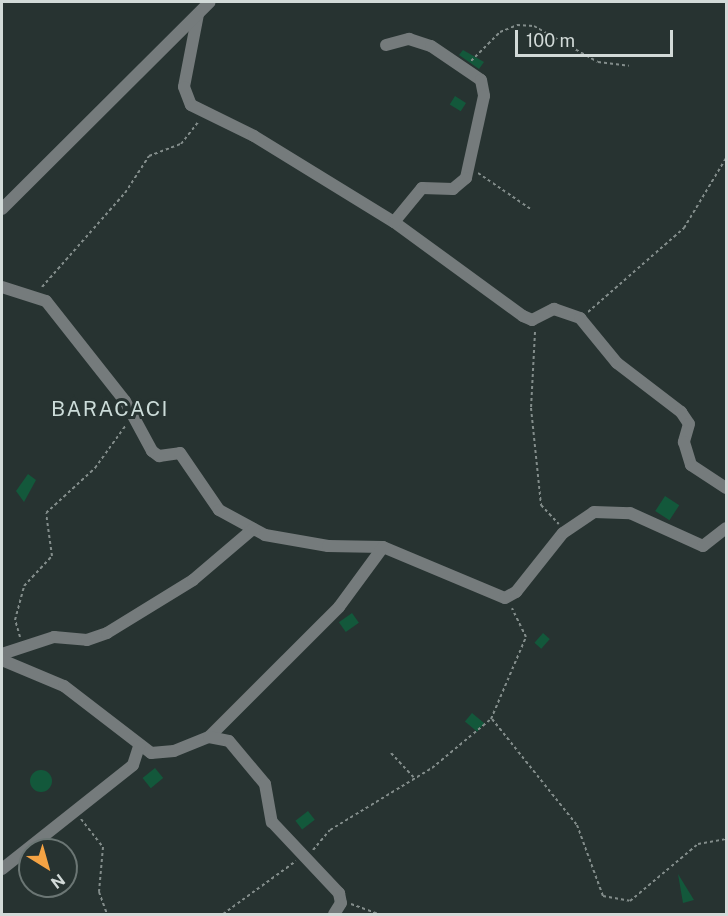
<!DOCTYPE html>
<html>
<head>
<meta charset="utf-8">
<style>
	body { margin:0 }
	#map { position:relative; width:728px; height:916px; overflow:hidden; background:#273331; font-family:"Public Sans",sans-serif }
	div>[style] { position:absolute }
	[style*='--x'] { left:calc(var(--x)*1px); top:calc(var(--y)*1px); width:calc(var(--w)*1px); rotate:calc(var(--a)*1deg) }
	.building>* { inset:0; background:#13583b; transform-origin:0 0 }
	.round { border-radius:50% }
	.path>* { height:2px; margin-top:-1px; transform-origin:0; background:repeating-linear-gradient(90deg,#838d8b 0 3px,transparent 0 6px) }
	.minor>* { height:12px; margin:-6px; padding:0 6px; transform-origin:6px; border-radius:6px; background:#757b7c }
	span { translate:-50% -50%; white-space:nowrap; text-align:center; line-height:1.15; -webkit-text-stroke:6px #273331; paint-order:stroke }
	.quarter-label { font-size:21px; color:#ccdcd9; letter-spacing:1.5px }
	.frame { position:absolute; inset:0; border:3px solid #d2dad8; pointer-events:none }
	.north { position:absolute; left:18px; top:838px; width:60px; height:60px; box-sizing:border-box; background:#273331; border:2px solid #6b7674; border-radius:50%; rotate:143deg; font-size:16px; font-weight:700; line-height:24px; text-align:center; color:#d2dad8 }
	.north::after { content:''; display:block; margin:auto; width:21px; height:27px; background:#f4a344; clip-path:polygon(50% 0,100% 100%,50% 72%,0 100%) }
	.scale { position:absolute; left:515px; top:30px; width:158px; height:27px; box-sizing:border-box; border:3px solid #d2dad8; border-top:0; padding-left:8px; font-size:18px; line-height:21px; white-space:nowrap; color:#d2dad8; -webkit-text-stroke:4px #273331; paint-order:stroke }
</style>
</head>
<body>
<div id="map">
	<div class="building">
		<i style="clip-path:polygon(463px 50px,484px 62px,479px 69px,459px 55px)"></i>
		<i style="left:455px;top:96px;width:13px;height:10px;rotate:32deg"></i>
		<i style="clip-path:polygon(28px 474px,36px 480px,24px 502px,16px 491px)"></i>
		<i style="left:665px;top:496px;width:17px;height:18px;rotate:33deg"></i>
		<i style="left:352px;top:613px;width:12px;height:16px;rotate:55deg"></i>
		<i style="left:543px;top:633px;width:9px;height:13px;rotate:41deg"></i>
		<i style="left:472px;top:713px;width:16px;height:11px;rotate:40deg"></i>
		<i style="left:155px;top:768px;width:13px;height:16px;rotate:51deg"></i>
		<i class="round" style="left:30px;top:770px;width:22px;height:22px"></i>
		<i style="left:308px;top:811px;width:11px;height:16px;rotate:52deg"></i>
		<i style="clip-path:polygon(678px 874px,694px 900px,683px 903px)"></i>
	</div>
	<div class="path">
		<i style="--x:471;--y:61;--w:41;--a:-45"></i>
		<i style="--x:500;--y:32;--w:18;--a:-22"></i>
		<i style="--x:517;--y:25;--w:17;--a:3"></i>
		<i style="--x:534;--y:26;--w:73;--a:29.4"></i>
		<i style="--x:598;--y:62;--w:31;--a:7"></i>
		<i style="--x:478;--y:173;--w:65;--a:34.4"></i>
		<i style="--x:42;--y:287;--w:125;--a:-48.6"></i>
		<i style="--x:125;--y:193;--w:44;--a:-57"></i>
		<i style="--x:149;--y:156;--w:34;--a:-21"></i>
		<i style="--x:181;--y:144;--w:29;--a:-52"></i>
		<i style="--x:588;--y:312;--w:128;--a:-41.2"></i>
		<i style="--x:684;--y:228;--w:82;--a:-59"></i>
		<i style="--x:535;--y:332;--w:76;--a:93"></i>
		<i style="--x:531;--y:408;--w:98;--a:84.1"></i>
		<i style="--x:541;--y:505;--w:26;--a:47"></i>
		<i style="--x:20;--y:637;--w:18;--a:-106"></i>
		<i style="--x:15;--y:620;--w:35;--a:-75"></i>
		<i style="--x:24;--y:586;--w:41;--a:-47"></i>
		<i style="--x:52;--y:556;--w:43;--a:-97.9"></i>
		<i style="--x:46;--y:513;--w:67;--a:-42.6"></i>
		<i style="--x:95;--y:468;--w:53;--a:-54.2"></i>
		<i style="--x:492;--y:719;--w:136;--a:51.3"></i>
		<i style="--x:577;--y:825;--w:76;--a:69.9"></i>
		<i style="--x:603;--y:896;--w:27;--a:10"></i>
		<i style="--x:630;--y:901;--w:89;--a:-40"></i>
		<i style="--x:698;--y:844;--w:28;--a:-10"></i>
		<i style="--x:391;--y:753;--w:35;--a:47"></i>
		<i style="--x:81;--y:819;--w:36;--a:52"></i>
		<i style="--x:103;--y:847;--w:45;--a:95.1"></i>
		<i style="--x:99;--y:892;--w:23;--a:70"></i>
		<i style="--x:313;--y:850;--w:26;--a:-50"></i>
		<i style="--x:330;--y:830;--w:119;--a:-31.3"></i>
		<i style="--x:432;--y:768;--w:77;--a:-39.7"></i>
		<i style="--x:491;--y:719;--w:89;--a:-66.9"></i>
		<i style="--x:526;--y:637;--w:32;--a:-116"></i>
		<i style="--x:351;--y:904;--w:29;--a:20"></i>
		<i style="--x:223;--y:914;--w:90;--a:-36"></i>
	</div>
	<div class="minor">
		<i style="--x:198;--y:14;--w:74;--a:100.9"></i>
		<i style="--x:184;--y:87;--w:19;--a:69"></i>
		<i style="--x:191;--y:105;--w:70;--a:26.2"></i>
		<i style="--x:254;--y:136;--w:164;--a:31.6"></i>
		<i style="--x:394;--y:222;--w:160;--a:36.1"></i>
		<i style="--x:523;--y:316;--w:10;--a:24"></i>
		<i style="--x:532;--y:320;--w:25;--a:-27"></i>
		<i style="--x:554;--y:309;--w:28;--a:19"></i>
		<i style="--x:580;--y:318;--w:58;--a:50.6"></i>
		<i style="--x:617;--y:363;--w:81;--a:37.4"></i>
		<i style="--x:681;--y:412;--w:14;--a:56"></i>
		<i style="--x:689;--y:424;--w:19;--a:106"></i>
		<i style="--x:684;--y:442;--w:24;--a:73"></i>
		<i style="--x:691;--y:465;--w:42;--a:33.3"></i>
		<i style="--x:386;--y:45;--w:24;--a:-15"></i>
		<i style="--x:409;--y:39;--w:23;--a:18"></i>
		<i style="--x:431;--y:46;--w:60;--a:34.2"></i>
		<i style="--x:481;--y:80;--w:16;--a:79"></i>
		<i style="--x:484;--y:96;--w:84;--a:102.4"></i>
		<i style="--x:466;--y:178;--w:17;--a:140"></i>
		<i style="--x:453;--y:189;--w:31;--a:-178"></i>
		<i style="--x:422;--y:188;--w:44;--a:129.5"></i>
		<i style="--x:2;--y:209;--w:293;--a:-44.9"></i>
		<i style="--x:2;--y:287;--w:46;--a:17.7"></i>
		<i style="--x:46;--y:301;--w:127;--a:51.7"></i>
		<i style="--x:125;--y:401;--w:57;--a:61.6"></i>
		<i style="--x:152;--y:451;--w:9;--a:36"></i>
		<i style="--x:159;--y:456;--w:21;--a:-8"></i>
		<i style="--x:180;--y:453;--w:69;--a:55.6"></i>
		<i style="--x:219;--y:510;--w:52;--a:28.5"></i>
		<i style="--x:265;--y:535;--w:64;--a:9.9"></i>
		<i style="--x:328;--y:546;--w:55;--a:1"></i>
		<i style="--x:383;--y:547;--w:132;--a:22.7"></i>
		<i style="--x:505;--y:598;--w:13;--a:-29"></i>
		<i style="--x:516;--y:592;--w:75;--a:-51.5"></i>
		<i style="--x:563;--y:533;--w:37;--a:-34"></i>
		<i style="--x:594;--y:512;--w:36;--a:2"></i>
		<i style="--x:630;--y:513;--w:80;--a:24.3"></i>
		<i style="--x:703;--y:546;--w:29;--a:-38"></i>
		<i style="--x:2;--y:654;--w:55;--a:-18.1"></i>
		<i style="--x:54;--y:637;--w:33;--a:5"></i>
		<i style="--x:87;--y:640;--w:21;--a:-19"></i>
		<i style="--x:107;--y:633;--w:101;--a:-31.6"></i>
		<i style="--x:193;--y:580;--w:79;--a:-40.4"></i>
		<i style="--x:2;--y:660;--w:67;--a:22.8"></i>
		<i style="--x:64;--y:686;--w:110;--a:37.6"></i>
		<i style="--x:151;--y:753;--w:23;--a:-5"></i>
		<i style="--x:174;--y:751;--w:38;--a:-22"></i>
		<i style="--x:209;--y:737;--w:184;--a:-45"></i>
		<i style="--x:339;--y:607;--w:74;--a:-53.7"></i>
		<i style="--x:209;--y:737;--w:20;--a:11"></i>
		<i style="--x:229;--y:741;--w:56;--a:50.1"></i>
		<i style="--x:265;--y:784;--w:39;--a:80"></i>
		<i style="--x:272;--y:822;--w:98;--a:46.7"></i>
		<i style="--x:339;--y:893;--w:10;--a:79"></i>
		<i style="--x:341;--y:903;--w:13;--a:122"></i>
		<i style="--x:2;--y:869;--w:167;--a:-38.4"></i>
		<i style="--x:133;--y:765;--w:20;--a:-72"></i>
	</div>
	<div class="quarter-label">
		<span style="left:110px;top:409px">BARACACI</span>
	</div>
	<div class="frame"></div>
	<div class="north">N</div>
	<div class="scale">100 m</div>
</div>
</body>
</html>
